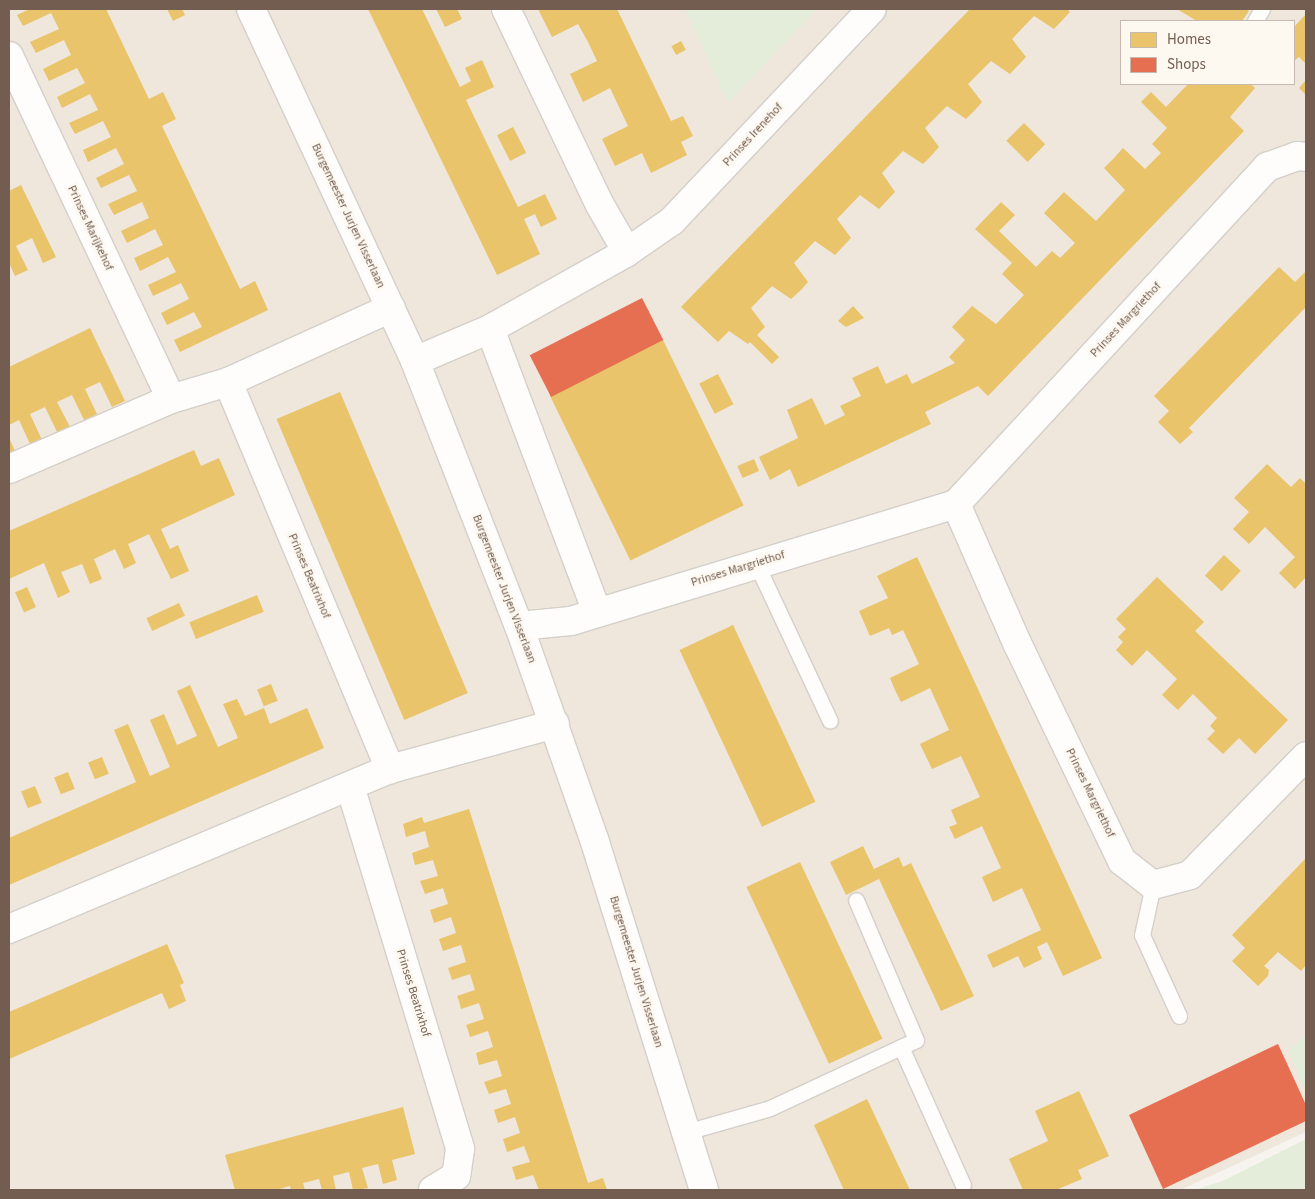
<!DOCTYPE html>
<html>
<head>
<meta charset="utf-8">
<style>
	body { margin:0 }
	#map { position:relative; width:1315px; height:1199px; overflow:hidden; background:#f7f3ee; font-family:"Source Sans 3",sans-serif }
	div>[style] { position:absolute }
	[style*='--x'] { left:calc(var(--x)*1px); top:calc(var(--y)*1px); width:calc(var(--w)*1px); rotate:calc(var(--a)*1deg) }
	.residential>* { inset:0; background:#efe6dc }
	.green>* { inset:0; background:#e4ecda }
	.homes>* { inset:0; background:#e9c46a; transform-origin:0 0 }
	.shops>* { inset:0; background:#e76f51; transform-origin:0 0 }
	.roads { filter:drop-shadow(1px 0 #d4cfc9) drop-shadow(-1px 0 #d4cfc9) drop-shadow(0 1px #d4cfc9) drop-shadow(0 -1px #d4cfc9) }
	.service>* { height:15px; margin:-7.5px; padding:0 7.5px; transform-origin:7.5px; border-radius:7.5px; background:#fefdfc }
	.minor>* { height:28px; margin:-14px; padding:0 14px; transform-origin:14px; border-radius:14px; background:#fefdfc }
	.tertiary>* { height:28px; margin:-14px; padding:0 14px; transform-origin:14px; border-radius:14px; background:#fefdfc }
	span { translate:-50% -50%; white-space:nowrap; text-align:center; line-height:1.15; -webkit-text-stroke:5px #fdf8f0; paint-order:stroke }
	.street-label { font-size:12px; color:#735d50 }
	.frame { position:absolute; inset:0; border:10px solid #735d50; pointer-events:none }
	.legend { position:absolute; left:1120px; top:20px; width:175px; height:65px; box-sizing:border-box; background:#fdf8f0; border:1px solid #c6bab0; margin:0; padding:6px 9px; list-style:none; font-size:15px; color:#735d50 }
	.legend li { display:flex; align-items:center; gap:10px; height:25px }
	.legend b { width:25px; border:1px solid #c6bab0 }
</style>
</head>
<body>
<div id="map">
	<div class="residential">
		<i style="clip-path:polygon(evenodd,9px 9px,1306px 9px,1306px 1132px,1180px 1190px,9px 1190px,9px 9px,1121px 21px,1294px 21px,1294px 84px,1121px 84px,1121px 21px)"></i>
	</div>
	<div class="green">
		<i style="clip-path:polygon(685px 9px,817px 9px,728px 103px)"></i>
		<i style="clip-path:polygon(1306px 1033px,1306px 1091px,1289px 1051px)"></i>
		<i style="clip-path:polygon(1306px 1139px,1306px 1190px,1195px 1190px,1225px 1180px)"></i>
	</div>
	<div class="homes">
		<i style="clip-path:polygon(30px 9px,106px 9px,149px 99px,163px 92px,176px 119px,162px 126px,240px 289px,255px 281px,268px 310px,180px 352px,174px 340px,202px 327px,194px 312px,167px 325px,161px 313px,189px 299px,181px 283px,153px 296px,148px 285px,176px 272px,168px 257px,140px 271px,134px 258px,163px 245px,155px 229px,127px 243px,121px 231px,149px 218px,142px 202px,114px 215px,108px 204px,137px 191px,129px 175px,101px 188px,96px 178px,124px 164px,116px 148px,88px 162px,83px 150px,111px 137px,103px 121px,75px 134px,69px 123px,98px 110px,90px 94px,62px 108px,57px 97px,85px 83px,77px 68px,49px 81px,43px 69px,71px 55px,64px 40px,36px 53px,30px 42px,59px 29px,51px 13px,23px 26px,17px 15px)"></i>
		<i style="clip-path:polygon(167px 9px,182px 9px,185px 15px,173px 21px)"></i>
		<i style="clip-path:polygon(368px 9px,422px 9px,460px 87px,471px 81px,465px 68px,482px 60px,494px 87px,466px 100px,492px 154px,518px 207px,545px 194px,557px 219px,541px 227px,535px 214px,524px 219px,540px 254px,497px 275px)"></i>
		<i style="clip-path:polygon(436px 9px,457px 9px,462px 19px,445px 27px)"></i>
		<i style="clip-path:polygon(538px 9px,617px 9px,671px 121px,683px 116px,693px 136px,681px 142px,687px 155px,651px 173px,642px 153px,615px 166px,602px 139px,628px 126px,610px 88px,583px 102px,570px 74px,597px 61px,588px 42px,578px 24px,552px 37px)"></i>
		<i style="clip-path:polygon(970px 9px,1067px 9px,1070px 12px,1054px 29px,1034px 16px,1012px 39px,1026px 57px,1010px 74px,991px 61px,968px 84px,982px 102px,974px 111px,966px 119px,947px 106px,925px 128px,939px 147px,931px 156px,923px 164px,903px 151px,882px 173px,895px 192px,879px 209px,860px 195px,837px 219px,851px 238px,835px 255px,815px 241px,794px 263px,808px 282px,801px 290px,791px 299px,772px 286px,751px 308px,765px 327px,757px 335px,779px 357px,772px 364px,750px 342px,748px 344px,729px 331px,718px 342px,681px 307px)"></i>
		<i style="clip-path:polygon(1177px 9px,1246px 9px,1249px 11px,1242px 21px,1197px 21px)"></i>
		<i style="clip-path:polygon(1306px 14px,1306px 64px,1299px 57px,1294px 61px,1294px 27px)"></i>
		<i style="left:681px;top:41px;width:10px;height:11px;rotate:61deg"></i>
		<i style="clip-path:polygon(1306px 80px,1306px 95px,1299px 88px)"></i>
		<i style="clip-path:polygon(1188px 84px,1251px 84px,1255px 88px,1230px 117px,1244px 131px,988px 396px,978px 386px,925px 412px,931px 424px,798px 487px,790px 469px,770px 480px,759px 457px,798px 438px,787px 410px,812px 398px,825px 425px,845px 415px,840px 406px,861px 396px,852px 378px,878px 366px,886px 384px,907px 374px,912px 384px,955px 363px,949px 357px,965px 340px,952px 327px,972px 306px,996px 324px,1024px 295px,1002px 274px,1012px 263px,975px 229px,1001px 202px,1015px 215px,999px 231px,1036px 267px,1052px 251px,1060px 258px,1075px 243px,1044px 213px,1064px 192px,1096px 221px,1125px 190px,1104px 168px,1114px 158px,1123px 148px,1145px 169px,1161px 153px,1152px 144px,1167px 128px,1141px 102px,1151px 92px,1166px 107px)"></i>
		<i style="left:1024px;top:123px;width:30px;height:25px;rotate:45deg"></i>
		<i style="left:513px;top:127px;width:29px;height:18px;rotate:63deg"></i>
		<i style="clip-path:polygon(21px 185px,56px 257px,43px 263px,32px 238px,16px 246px,28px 270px,15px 276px,9px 263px,9px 191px)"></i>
		<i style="clip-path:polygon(1279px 267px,1295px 282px,1306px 271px,1306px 307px,1189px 428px,1193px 432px,1180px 444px,1158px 422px,1169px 411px,1154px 396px)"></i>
		<i style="clip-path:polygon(853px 306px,864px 318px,846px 327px,838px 321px)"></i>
		<i style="clip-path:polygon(90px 328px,125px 401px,112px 407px,100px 382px,85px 389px,97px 414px,84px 420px,72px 395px,57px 402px,70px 427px,58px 434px,45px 407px,30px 414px,42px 440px,31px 446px,19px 420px,9px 425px,9px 367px)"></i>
		<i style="left:663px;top:340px;width:184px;height:126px;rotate:64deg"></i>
		<i style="left:718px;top:374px;width:34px;height:21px;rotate:63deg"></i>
		<i style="left:340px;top:392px;width:327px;height:69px;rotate:67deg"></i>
		<i style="clip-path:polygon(9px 438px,16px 453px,9px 457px)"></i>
		<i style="clip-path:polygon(194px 450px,201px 466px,219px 458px,235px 495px,161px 529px,170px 549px,178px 545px,189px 571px,171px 579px,149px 534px,128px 544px,136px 563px,124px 569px,115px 549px,94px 559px,102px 579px,90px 584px,82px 564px,61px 572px,70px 592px,58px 598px,44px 563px,9px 579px,9px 531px)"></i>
		<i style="left:754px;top:459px;width:13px;height:18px;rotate:67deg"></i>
		<i style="clip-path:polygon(1267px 464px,1291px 487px,1300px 478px,1306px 484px,1306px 577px,1295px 589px,1279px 573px,1295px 557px,1265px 527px,1249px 544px,1233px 529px,1249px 512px,1234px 498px)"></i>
		<i style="left:1224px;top:555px;width:23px;height:28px;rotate:43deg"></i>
		<i style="clip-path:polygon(917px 557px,1102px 958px,1063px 976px,1047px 942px,1037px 947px,1042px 959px,1024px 968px,1018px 956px,993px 968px,987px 955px,1041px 930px,1022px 888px,993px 902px,982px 877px,1001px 868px,982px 826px,955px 839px,949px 827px,957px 824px,951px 810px,980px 797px,961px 756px,932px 769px,920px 744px,949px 730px,930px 688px,901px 702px,895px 690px,890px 678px,919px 664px,903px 630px,892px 635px,889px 628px,870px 636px,859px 611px,888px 598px,877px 576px)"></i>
		<i style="clip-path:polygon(1157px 577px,1204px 622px,1195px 631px,1288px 720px,1255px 754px,1239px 738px,1223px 754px,1207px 739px,1215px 731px,1210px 726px,1217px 718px,1193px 694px,1178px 710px,1162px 695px,1177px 679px,1147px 650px,1132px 666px,1116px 650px,1123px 642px,1118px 637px,1126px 629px,1116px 619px)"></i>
		<i style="left:27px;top:587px;width:22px;height:13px;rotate:66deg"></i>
		<i style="left:257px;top:595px;width:18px;height:73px;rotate:68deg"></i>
		<i style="left:179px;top:603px;width:14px;height:36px;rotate:65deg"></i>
		<i style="left:733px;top:625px;width:195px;height:59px;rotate:65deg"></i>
		<i style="left:271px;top:684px;width:18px;height:15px;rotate:68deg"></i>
		<i style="clip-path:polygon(190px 685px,218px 747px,238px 738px,223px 704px,237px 699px,245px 716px,264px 708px,270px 724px,307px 708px,324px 748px,9px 885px,9px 838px,136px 782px,114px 730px,128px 724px,150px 776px,170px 767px,150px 720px,164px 714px,177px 745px,197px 736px,177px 691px)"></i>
		<i style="left:102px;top:757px;width:18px;height:15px;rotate:68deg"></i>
		<i style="left:68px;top:772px;width:18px;height:15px;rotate:68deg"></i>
		<i style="left:35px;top:786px;width:18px;height:15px;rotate:68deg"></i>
		<i style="clip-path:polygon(469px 809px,588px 1183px,603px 1178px,607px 1190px,539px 1190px,533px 1175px,516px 1180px,512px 1167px,530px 1162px,524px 1146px,507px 1152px,503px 1139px,520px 1133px,515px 1117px,498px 1123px,494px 1110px,511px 1104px,506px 1089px,489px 1094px,484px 1082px,502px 1076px,497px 1060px,479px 1065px,476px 1053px,493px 1047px,488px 1031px,470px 1037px,468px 1030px,466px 1025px,484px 1019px,479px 1003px,461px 1009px,459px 1001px,457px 996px,475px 990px,470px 974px,452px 980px,448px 968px,466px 962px,461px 945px,443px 951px,439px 939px,456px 933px,451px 917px,434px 923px,430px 910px,448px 904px,443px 888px,425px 894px,420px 881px,438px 876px,433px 860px,415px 865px,412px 853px,429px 847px,425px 831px,406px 837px,403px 824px,422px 817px,424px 823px)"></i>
		<i style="clip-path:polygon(863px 846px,874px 869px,899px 857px,903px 867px,911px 863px,974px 996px,941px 1011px,879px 879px,846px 895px,830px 862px)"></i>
		<i style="clip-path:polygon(1306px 858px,1306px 965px,1301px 971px,1278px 952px,1264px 966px,1269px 970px,1268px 976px,1258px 986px,1232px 961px,1245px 948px,1232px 935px)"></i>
		<i style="left:800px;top:862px;width:195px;height:59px;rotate:65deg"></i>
		<i style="clip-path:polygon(167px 944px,184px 983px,180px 985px,186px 1001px,169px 1009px,162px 993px,9px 1059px,9px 1012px)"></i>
		<i style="clip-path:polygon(1079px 1091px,1109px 1156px,1078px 1170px,1082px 1179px,1056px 1190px,1023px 1190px,1009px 1159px,1048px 1141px,1035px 1111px)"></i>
		<i style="clip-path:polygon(867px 1099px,910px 1190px,844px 1190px,814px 1125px)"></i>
		<i style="clip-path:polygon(403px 1107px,415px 1154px,392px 1160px,397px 1180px,383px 1184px,378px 1164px,362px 1168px,368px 1188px,357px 1190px,353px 1190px,349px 1172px,333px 1176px,336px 1190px,322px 1190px,319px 1179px,303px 1183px,305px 1190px,291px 1190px,290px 1186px,276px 1190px,235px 1190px,225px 1155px)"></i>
	</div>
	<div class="shops">
		<i style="left:642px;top:298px;width:47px;height:126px;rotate:63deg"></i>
		<i style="clip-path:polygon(1278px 1044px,1306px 1105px,1306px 1121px,1163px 1189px,1129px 1115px)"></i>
	</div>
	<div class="roads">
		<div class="service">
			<i style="--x:1255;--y:21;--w:14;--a:-60"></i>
			<i style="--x:756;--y:563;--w:174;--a:64.9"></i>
			<i style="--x:1153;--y:885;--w:51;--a:102.4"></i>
			<i style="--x:1142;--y:935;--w:89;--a:65.4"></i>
			<i style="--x:901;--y:1047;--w:151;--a:65.8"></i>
			<i style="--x:686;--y:1132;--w:87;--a:-15.9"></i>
			<i style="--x:770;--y:1108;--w:161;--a:-25"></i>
			<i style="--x:916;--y:1040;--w:152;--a:-113.2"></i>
		</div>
		<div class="minor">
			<i style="--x:506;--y:9;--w:217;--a:64.4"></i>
			<i style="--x:600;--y:205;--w:54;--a:60.1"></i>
			<i style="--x:9;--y:56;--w:379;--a:64.7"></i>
			<i style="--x:171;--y:399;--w:59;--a:-16.6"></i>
			<i style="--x:228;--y:382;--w:179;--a:-24.4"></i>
			<i style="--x:490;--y:329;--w:303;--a:69.3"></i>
			<i style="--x:415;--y:361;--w:82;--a:-23.1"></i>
			<i style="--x:490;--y:329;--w:157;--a:-29.3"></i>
			<i style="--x:627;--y:252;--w:55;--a:-34.6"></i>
			<i style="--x:672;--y:221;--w:291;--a:-46.7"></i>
			<i style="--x:228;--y:382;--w:420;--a:67.3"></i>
			<i style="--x:9;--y:469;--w:176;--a:-23.4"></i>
			<i style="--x:956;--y:504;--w:154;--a:66.3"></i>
			<i style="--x:1018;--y:645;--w:240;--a:64.3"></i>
			<i style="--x:1122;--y:861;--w:39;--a:38"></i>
			<i style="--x:1153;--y:885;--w:38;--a:-15"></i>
			<i style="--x:1190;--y:875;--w:166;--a:-45.7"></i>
			<i style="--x:519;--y:626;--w:52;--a:-5.5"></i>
			<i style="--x:571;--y:621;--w:402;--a:-16.9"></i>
			<i style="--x:956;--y:504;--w:459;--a:-47.3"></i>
			<i style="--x:1267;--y:167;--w:32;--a:-20"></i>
			<i style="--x:1297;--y:156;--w:9;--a:6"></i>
			<i style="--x:350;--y:786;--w:379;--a:73.1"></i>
			<i style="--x:460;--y:1149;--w:27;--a:98"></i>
			<i style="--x:456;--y:1176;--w:27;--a:149"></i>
			<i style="--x:9;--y:929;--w:413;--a:-22.8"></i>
			<i style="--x:390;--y:769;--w:171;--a:-15.3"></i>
		</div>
		<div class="tertiary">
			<i style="--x:251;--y:9;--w:388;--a:65"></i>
			<i style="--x:415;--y:361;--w:285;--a:68.6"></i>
			<i style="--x:519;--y:626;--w:226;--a:70.6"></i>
			<i style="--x:594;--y:839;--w:368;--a:72.6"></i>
		</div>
	</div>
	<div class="street-label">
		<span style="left:753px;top:135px;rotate:-47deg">Prinses Irenehof</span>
		<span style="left:348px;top:216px;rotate:65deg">Burgemeester Jurjen Visserlaan</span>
		<span style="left:90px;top:228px;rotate:65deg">Prinses Marijkehof</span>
		<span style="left:1126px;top:320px;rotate:-47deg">Prinses Margriethof</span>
		<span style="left:738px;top:569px;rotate:-17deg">Prinses Margriethof</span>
		<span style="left:309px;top:576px;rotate:67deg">Prinses Beatrixhof</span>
		<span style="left:504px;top:589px;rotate:69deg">Burgemeester Jurjen Visserlaan</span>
		<span style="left:1090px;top:793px;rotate:64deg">Prinses Margriethof</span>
		<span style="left:636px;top:972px;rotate:73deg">Burgemeester Jurjen Visserlaan</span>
		<span style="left:413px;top:993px;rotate:73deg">Prinses Beatrixhof</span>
	</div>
	<div class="frame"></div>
	<ul class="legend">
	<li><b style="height:14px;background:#e9c46a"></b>Homes</li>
	<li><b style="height:14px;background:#e76f51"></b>Shops</li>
	</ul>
</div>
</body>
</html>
